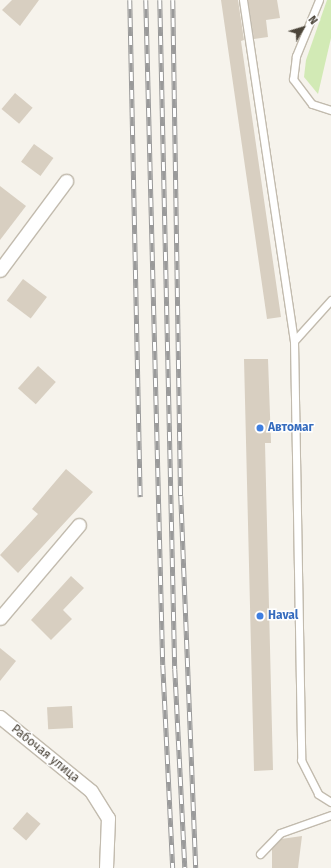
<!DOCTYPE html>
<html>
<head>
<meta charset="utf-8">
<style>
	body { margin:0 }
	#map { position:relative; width:331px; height:868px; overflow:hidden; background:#f6f3ec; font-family:"Fira Sans",sans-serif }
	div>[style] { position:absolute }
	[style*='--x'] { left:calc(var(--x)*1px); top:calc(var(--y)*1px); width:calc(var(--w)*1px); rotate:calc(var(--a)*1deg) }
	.green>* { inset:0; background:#d2eab5 }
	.building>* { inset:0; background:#d8cfc1; transform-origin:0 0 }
	.roads { filter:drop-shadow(1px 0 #c2bbae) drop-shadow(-1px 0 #c2bbae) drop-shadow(0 1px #c2bbae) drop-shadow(0 -1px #c2bbae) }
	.lane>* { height:7px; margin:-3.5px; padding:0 3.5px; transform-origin:3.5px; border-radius:3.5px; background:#fff }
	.street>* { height:13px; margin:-6.5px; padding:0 6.5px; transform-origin:6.5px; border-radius:6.5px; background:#fff }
	.rail>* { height:4.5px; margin-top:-2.25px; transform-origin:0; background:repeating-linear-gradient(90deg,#fff 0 9px,#9a9a9a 0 18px); box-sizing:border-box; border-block:1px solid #9a9a9a }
	.dots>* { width:11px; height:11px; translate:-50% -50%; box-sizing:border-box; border:2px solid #fff; border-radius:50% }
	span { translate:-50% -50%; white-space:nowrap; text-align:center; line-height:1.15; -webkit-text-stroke:3px #fff; paint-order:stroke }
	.shop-label { font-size:12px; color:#366cbe; font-weight:700 }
	.left { translate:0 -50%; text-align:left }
	.street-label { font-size:12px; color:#4b4439 }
	.north { position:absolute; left:283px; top:8px; width:40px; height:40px; -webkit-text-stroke:3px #fff; paint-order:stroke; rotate:52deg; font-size:11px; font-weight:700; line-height:16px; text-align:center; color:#4b4439 }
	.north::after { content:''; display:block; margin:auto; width:14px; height:18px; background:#4b4439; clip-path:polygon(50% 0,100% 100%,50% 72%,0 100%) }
</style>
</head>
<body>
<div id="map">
	<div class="green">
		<i style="clip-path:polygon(327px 0,331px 0,331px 38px,318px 94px,304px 77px,306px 60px)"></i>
	</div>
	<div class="building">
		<i style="clip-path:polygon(12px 0,39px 0,20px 26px,2px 10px)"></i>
		<i style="clip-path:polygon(221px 0,238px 0,244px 40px,241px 41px,281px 317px,267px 319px)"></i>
		<i style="clip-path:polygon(248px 0,277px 0,280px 18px,266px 20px,268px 37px,254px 39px)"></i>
		<i style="left:15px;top:93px;width:23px;height:21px;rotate:40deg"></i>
		<i style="left:34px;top:144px;width:24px;height:22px;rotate:36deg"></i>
		<i style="clip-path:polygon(0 186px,26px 206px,0 240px)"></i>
		<i style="left:23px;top:279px;width:30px;height:27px;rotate:37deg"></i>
		<i style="clip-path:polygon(244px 359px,268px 359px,271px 443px,265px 443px,273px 770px,254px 771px)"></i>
		<i style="left:38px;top:366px;width:24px;height:30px;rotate:42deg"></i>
		<i style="clip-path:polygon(66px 469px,93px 492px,18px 573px,0 555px,38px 514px,32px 509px)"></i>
		<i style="clip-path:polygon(71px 576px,84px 588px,63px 610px,72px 619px,51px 640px,31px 620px)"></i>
		<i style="clip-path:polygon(0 648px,16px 661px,0 681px)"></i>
		<i style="left:72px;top:706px;width:22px;height:25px;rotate:87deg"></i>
		<i style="left:27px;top:812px;width:18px;height:22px;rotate:41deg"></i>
		<i style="clip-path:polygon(302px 836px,298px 868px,272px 868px,272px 848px,281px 839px)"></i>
	</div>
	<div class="roads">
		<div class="lane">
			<i style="--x:243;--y:0;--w:345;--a:81.5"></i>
			<i style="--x:319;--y:0;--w:61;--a:112.3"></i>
			<i style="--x:296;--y:56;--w:23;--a:97"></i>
			<i style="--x:293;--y:79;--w:31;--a:53"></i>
			<i style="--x:312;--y:104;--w:20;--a:18"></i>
			<i style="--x:331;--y:300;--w:55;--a:132.1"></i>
			<i style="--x:294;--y:341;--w:419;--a:89"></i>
			<i style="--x:301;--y:760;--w:38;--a:63"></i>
			<i style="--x:318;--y:794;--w:15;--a:32"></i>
			<i style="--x:260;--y:854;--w:29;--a:-46"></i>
			<i style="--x:280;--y:833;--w:54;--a:-19.4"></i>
		</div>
		<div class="street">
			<i style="--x:0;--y:270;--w:111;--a:-53.4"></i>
			<i style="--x:0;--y:618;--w:122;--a:-49.7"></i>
			<i style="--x:0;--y:717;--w:117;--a:39.1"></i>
			<i style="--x:91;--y:791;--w:32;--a:58"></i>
			<i style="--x:108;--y:818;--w:50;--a:92.3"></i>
		</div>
	</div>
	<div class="rail">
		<i style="--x:130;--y:0;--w:497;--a:88.8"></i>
		<i style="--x:146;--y:0;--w:665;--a:88.54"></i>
		<i style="--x:163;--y:665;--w:203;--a:87.2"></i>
		<i style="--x:160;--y:0;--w:669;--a:88.72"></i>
		<i style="--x:175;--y:669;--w:199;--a:87.1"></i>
		<i style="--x:173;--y:0;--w:496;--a:89.1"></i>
		<i style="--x:181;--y:496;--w:372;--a:87.7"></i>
	</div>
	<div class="dots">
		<i style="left:260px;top:428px;background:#3f7fe0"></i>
		<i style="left:260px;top:616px;background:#3f7fe0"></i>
	</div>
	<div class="shop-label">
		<span class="left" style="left:268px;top:428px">Автомаг</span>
		<span class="left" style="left:268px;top:616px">Haval</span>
	</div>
	<div class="street-label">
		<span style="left:45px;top:754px;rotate:39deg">Рабочая улица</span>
	</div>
	<div class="north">N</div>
</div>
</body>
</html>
